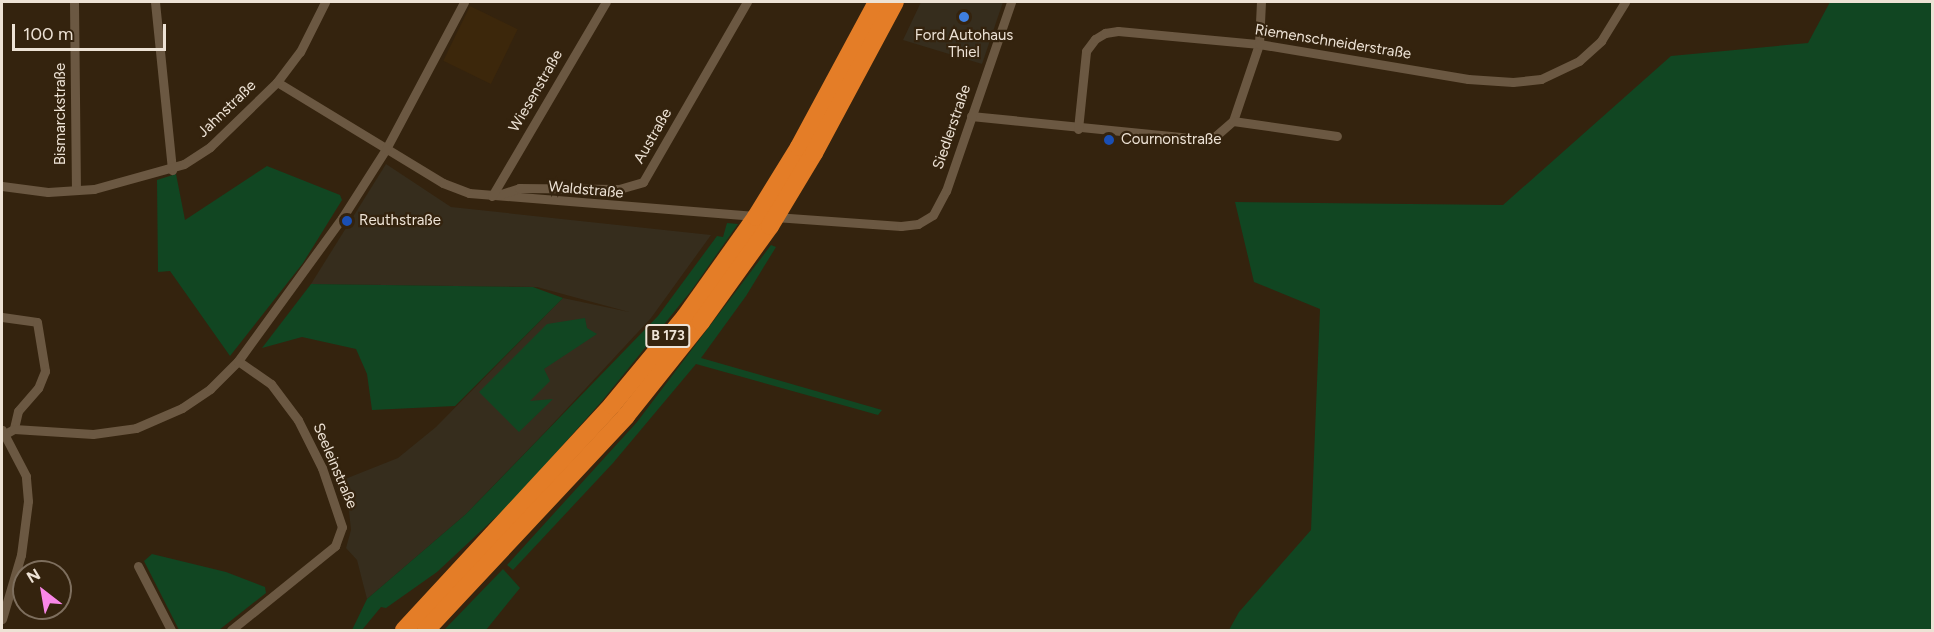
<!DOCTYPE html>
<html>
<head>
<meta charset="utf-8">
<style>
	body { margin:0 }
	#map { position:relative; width:1934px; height:632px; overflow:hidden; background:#34230e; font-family:Figtree,sans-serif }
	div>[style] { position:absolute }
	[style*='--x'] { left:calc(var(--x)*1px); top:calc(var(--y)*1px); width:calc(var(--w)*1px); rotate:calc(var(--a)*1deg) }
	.commercial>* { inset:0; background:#362d1d }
	.built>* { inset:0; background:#3c270b; transform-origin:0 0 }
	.green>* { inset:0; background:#114622 }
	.street>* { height:9px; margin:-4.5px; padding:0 4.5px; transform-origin:4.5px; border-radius:4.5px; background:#6b5842 }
	.highway>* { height:18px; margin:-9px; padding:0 9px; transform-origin:9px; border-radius:9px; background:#e47d27 }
	.dots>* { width:16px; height:16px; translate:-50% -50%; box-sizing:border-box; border:3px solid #34230e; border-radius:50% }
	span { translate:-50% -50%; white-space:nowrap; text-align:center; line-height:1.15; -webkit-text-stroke:4.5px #34230e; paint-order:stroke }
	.shield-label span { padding:2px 4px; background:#34230e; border:2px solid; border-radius:4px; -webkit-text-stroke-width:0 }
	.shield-label { font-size:14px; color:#ede2d5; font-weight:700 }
	.poi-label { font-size:15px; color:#ede2d5 }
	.left { translate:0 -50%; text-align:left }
	.street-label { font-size:15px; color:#ede2d5 }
	.frame { position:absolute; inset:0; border:3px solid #ede2d5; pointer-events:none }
	.north { position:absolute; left:12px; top:560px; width:60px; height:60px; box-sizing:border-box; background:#34230e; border:2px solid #7e6f5e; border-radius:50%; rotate:329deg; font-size:16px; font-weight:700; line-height:24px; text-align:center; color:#ede2d5 }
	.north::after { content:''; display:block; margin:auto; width:21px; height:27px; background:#f987e8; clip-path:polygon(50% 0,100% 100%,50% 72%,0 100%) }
	.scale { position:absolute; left:12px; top:24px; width:154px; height:27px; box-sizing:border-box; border:3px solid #ede2d5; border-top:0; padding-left:8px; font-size:18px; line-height:21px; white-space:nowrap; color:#ede2d5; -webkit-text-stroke:4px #34230e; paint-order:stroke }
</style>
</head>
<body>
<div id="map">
	<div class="commercial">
		<i style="clip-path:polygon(921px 2px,1003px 2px,982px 64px,903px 40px)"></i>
		<i style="clip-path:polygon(386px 164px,451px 207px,711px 235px,651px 318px,547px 430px,466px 514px,367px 599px,357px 560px,346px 548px,351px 530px,349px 511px,335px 483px,398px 458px,436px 427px,563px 298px,629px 312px,537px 287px,311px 284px)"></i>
	</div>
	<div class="built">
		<i style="left:470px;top:6px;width:53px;height:61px;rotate:26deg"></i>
	</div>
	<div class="green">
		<i style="clip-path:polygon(1830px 2px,1932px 2px,1932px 630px,1229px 630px,1239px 612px,1311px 530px,1320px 309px,1254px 282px,1235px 202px,1503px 205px,1671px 56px,1808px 43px)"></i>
		<i style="clip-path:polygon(267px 166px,340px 195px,342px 200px,303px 263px,230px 356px,170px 271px,158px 272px,157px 180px,176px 174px,185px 220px)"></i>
		<i style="clip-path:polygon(727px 223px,738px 224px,691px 291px,602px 401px,512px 502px,437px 572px,386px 608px,381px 607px,362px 630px,352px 630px,367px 599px,466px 514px,658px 316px,717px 236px,723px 237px)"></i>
		<i style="clip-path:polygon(771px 245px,776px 247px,746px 296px,701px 358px,882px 410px,878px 415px,696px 364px,613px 463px,513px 570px,507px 565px,637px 422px)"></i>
		<i style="clip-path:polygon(311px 284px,533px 287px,563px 298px,455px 406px,372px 410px,367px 374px,356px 349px,302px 337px,262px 348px)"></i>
		<i style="clip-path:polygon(585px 318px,587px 328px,597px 334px,544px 369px,550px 381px,530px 401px,553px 399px,519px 432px,479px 392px,547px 324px)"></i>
		<i style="clip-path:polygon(152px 554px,226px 572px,265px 587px,266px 593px,219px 630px,179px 630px,144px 561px)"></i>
		<i style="clip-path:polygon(503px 569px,520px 588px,486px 630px,444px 630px)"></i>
	</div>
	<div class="street">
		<i style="--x:74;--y:2;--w:188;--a:89.4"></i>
		<i style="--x:155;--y:2;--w:169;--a:84.2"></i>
		<i style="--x:277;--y:82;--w:194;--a:31.3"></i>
		<i style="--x:443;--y:183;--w:28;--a:21"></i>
		<i style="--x:469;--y:193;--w:290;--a:4.6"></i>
		<i style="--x:971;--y:116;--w:241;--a:5.7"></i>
		<i style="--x:1211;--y:140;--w:29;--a:-41"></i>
		<i style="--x:1233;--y:121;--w:81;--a:-71.3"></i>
		<i style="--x:1259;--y:44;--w:42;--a:-87.3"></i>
		<i style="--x:1233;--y:121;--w:105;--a:8.2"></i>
		<i style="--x:1078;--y:129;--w:78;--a:-84.1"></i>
		<i style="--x:1086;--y:51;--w:15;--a:-53"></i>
		<i style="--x:1095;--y:39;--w:12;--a:-31"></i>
		<i style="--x:1105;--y:33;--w:13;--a:-9"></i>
		<i style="--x:1118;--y:31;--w:142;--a:5.3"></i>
		<i style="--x:1259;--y:44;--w:212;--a:9.5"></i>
		<i style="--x:1468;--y:79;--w:45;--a:3.8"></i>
		<i style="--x:1513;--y:82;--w:28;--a:-6"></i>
		<i style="--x:1541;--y:79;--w:42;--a:-25.3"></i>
		<i style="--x:1579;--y:61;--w:30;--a:-42"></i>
		<i style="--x:1601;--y:41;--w:46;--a:-58.4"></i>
		<i style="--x:2;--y:186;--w:46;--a:7.4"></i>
		<i style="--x:48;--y:192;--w:46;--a:-3.7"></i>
		<i style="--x:94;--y:189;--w:93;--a:-15.5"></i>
		<i style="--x:184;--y:164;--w:31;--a:-33"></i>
		<i style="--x:210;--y:147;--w:93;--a:-44.1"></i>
		<i style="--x:277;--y:82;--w:38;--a:-53"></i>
		<i style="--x:300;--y:52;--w:56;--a:-63.4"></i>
		<i style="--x:498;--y:195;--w:22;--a:-18"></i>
		<i style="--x:519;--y:188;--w:100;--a:0.6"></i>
		<i style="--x:619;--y:189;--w:25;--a:-16"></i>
		<i style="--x:643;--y:182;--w:208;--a:-60"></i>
		<i style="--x:492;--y:196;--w:225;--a:-59.6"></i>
		<i style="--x:775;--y:217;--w:126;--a:4.1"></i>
		<i style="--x:901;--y:226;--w:17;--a:-7"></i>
		<i style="--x:918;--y:224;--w:17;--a:-31"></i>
		<i style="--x:933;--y:215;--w:27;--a:-62"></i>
		<i style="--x:946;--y:191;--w:200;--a:-71"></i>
		<i style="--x:2;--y:317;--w:35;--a:8"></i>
		<i style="--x:37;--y:322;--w:50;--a:80.7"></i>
		<i style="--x:45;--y:371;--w:18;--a:112"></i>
		<i style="--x:38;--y:388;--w:30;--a:131"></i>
		<i style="--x:18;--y:411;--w:18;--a:103"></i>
		<i style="--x:5;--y:434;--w:10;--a:-29"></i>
		<i style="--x:14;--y:429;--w:79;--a:3.6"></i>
		<i style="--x:93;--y:434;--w:43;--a:-7.9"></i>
		<i style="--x:136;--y:428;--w:50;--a:-23.5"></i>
		<i style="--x:182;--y:408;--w:34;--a:-34"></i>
		<i style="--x:210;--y:389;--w:40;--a:-45"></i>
		<i style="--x:238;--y:361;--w:177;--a:-54"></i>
		<i style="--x:342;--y:218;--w:82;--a:-57.5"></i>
		<i style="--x:386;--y:149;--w:166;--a:-62"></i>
		<i style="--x:138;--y:566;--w:72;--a:62.7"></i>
		<i style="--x:2;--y:619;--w:67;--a:-73.5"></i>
		<i style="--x:21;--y:555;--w:54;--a:-82.6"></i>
		<i style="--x:28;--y:501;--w:25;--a:-95"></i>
		<i style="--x:26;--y:476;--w:52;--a:-117.6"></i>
		<i style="--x:231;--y:630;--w:134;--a:-38.9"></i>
		<i style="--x:335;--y:546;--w:20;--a:-70"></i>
		<i style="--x:342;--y:527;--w:62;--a:-108.7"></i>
		<i style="--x:322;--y:468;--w:54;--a:-116.6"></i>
		<i style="--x:298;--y:420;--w:45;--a:-126.9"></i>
		<i style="--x:271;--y:384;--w:40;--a:-145.1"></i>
	</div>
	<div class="highway">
		<i style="--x:404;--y:630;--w:306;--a:-47.2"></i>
		<i style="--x:612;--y:405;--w:114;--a:-50.3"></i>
		<i style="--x:685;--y:317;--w:123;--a:-54.6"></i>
		<i style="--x:756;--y:217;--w:82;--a:-58.4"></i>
		<i style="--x:799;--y:147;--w:165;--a:-61.7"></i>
		<i style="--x:426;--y:630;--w:293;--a:-46.9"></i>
		<i style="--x:626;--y:416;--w:120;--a:-51.4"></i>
		<i style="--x:701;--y:322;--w:118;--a:-54.3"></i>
		<i style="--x:770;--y:226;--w:85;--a:-58.9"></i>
		<i style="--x:814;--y:153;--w:171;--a:-61.8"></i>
	</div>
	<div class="dots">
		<i style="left:964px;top:17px;background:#3f7fe0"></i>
		<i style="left:1109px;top:140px;background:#1a4fb4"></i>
		<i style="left:347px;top:221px;background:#1a4fb4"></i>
	</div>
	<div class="shield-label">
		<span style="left:668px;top:336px">B 173</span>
	</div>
	<div class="poi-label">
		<span style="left:964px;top:44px">Ford Autohaus<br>Thiel</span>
		<span class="left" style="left:1121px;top:140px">Cournonstraße</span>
		<span class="left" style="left:359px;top:221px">Reuthstraße</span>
	</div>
	<div class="street-label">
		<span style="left:1333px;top:42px;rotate:9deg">Riemenschneiderstraße</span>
		<span style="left:536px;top:91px;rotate:-60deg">Wiesenstraße</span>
		<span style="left:227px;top:109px;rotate:-44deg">Jahnstraße</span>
		<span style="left:61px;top:114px;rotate:-90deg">Bismarckstraße</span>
		<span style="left:952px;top:127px;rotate:-71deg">Siedlerstraße</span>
		<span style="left:653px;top:136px;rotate:-60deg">Austraße</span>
		<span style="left:586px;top:190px;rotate:5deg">Waldstraße</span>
		<span style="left:335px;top:466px;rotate:67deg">Seeleinstraße</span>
	</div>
	<div class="frame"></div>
	<div class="north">N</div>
	<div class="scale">100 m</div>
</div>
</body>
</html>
